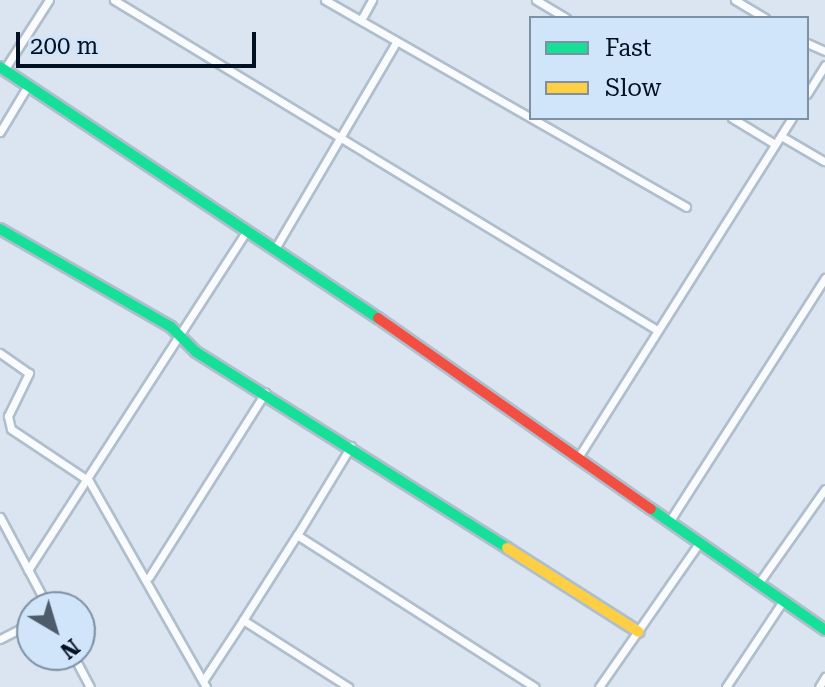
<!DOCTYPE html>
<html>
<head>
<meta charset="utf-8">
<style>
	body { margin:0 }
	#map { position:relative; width:825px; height:687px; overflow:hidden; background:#dae5f1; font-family:"Roboto Serif",serif }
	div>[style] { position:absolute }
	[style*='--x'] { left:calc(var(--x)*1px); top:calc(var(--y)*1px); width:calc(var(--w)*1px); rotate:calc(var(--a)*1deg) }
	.roads { filter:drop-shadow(2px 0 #b0becc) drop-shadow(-2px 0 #b0becc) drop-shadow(0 2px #b0becc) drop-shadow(0 -2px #b0becc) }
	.street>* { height:7px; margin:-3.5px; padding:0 3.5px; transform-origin:3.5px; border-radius:3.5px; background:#f9fbfd }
	.fast>* { height:10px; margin:-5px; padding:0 5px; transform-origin:5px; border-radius:5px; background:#16e098 }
	.slow>* { height:10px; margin:-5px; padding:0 5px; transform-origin:5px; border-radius:5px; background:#ffcf43 }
	.jam>* { height:10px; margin:-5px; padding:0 5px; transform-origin:5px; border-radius:5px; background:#f24e42 }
	span { translate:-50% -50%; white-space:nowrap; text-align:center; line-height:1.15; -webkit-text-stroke:7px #d1e5fa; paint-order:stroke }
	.legend { position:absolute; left:529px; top:16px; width:280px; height:104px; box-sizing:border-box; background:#d1e5fa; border:2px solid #7e90a4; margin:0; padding:10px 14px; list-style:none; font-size:24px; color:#011122 }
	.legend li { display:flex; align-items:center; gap:16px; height:40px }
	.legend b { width:40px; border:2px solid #7e90a4 }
	.north { position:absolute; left:16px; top:591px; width:80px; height:80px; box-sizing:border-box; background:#d1e5fa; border:2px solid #7e90a4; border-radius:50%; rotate:142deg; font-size:22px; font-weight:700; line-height:32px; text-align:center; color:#011122 }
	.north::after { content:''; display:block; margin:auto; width:28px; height:36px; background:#4d5b6a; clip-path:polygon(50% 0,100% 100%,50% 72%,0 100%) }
	.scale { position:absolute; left:16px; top:32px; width:240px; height:36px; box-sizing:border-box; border:4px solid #011122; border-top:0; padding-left:10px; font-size:24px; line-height:28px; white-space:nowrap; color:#011122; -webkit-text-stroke:6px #d1e5fa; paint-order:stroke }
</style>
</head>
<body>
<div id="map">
	<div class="roads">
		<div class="street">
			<i style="--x:114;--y:0;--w:635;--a:31.29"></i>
			<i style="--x:325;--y:0;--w:416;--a:29.8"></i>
			<i style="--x:536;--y:0;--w:35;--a:31"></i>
			<i style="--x:735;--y:0;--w:35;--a:31"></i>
			<i style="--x:361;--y:20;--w:23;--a:-61"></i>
			<i style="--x:807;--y:43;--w:20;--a:24"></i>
			<i style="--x:4;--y:70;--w:83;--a:-57.3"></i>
			<i style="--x:807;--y:94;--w:34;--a:-58"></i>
			<i style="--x:732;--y:118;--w:50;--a:31.2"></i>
			<i style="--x:0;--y:132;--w:52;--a:-59"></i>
			<i style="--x:781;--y:136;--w:50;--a:30.2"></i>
			<i style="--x:276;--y:247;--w:235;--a:-59.6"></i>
			<i style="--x:0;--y:353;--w:35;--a:35"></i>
			<i style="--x:29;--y:373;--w:48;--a:116"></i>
			<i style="--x:8;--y:416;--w:13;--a:77"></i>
			<i style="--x:11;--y:429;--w:94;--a:33.7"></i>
			<i style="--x:89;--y:481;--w:237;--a:60.4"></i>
			<i style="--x:351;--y:446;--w:104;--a:121.2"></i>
			<i style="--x:297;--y:535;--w:282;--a:32.6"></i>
			<i style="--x:579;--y:456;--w:400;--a:-57.8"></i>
			<i style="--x:0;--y:517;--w:102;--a:61.9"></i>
			<i style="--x:669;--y:522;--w:290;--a:-57.4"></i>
			<i style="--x:28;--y:570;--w:404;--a:-57.2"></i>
			<i style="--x:149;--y:577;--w:218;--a:-57.8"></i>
			<i style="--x:758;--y:584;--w:116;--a:-54.8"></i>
			<i style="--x:243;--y:620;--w:101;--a:-57.6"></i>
			<i style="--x:0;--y:639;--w:36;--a:-27"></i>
			<i style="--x:73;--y:655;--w:36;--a:62"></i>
			<i style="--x:203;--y:681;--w:73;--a:-56.7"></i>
			<i style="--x:243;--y:620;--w:125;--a:32.5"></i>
			<i style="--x:599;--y:687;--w:175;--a:-55.2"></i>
			<i style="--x:726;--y:687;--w:103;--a:-56.5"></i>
			<i style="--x:819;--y:687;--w:12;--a:-59"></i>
		</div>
		<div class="fast">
			<i style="--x:0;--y:67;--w:454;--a:33.6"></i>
			<i style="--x:0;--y:229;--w:197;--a:29.8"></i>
			<i style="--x:171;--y:327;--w:35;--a:45"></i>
			<i style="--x:196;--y:352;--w:368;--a:32.2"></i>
			<i style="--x:651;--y:509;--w:212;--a:34.8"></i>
		</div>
		<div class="slow">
			<i style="--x:507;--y:548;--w:156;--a:32.5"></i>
		</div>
		<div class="jam">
			<i style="--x:378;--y:318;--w:333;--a:35"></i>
		</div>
	</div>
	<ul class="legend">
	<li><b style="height:10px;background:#16e098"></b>Fast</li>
	<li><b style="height:10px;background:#ffcf43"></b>Slow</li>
	</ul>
	<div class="north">N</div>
	<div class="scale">200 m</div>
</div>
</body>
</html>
